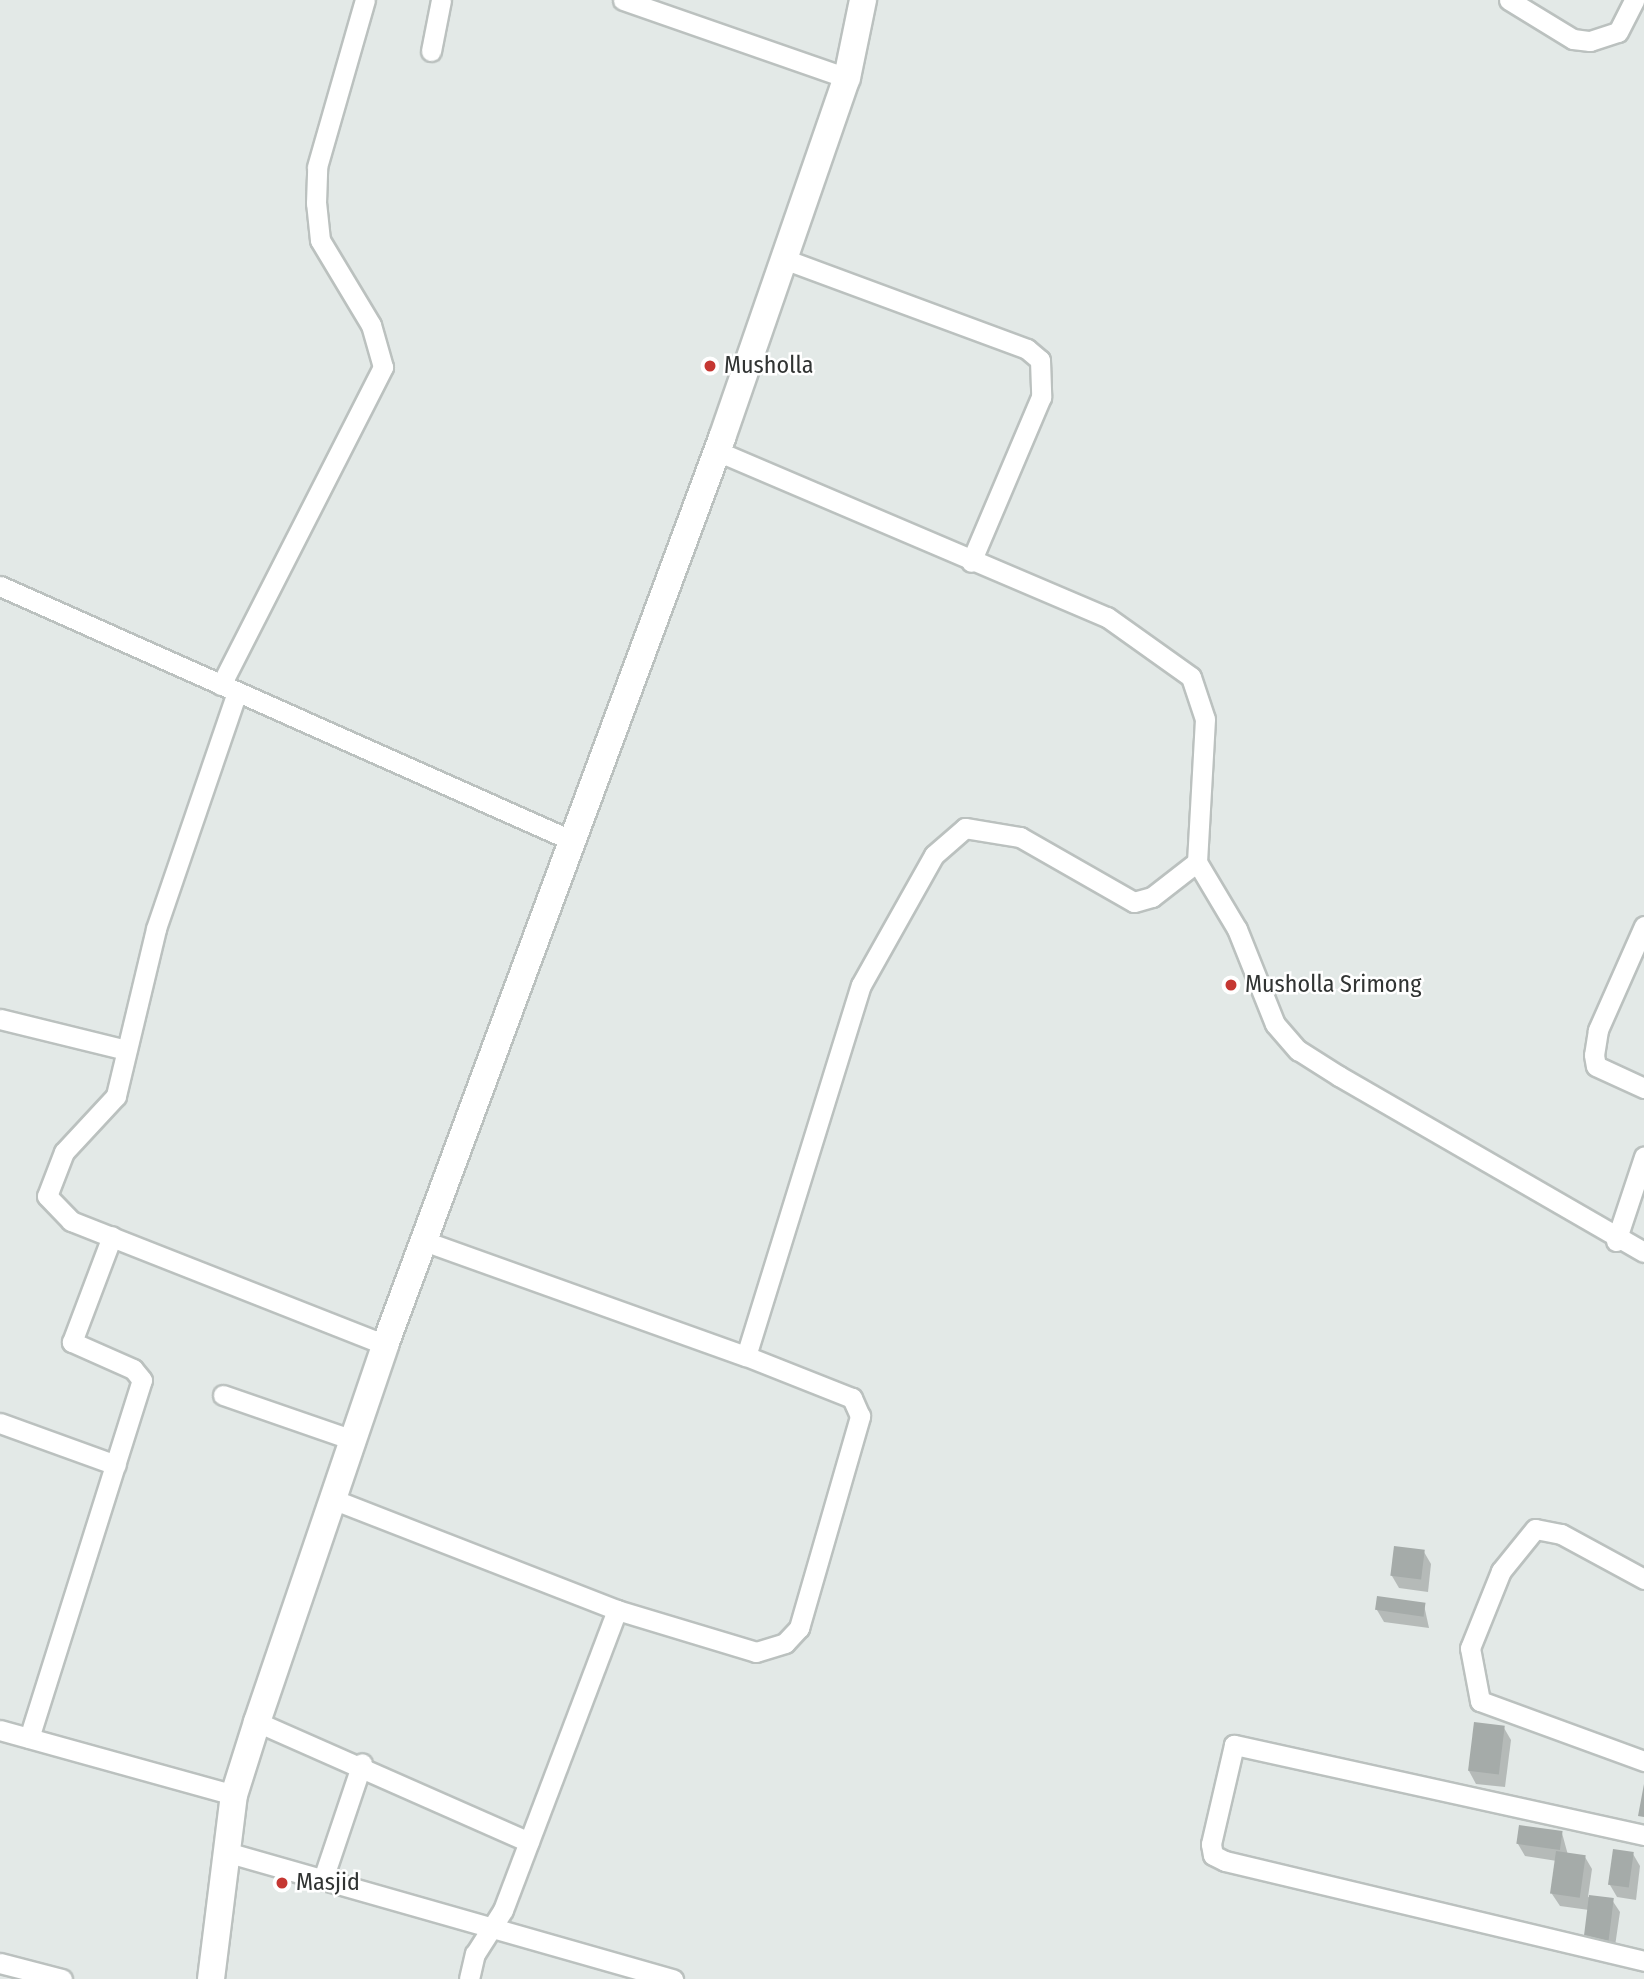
<!DOCTYPE html>
<html>
<head>
<meta charset="utf-8">
<style>
	body { margin:0 }
	#map { position:relative; width:1644px; height:1979px; overflow:hidden; background:#e3e9e7; font-family:"Fira Sans Condensed",sans-serif }
	div>[style] { position:absolute }
	[style*='--x'] { left:calc(var(--x)*1px); top:calc(var(--y)*1px); width:calc(var(--w)*1px); rotate:calc(var(--a)*1deg) }
	.shadow>* { inset:0; background:#0003 }
	.building>* { inset:0; background:#a5aba9; transform-origin:0 0 }
	.roads { filter:drop-shadow(2px 0 #bbc1bf) drop-shadow(-2px 0 #bbc1bf) drop-shadow(0 2px #bbc1bf) drop-shadow(0 -2px #bbc1bf) }
	.street>* { height:19px; margin:-9.5px; padding:0 9.5px; transform-origin:9.5px; border-radius:9.5px; background:#fff }
	.secondary>* { height:26px; margin:-13px; padding:0 13px; transform-origin:13px; border-radius:13px; background:#fff }
	.dots>* { width:19px; height:19px; translate:-50% -50%; box-sizing:border-box; border:4px solid #fff; border-radius:50% }
	span { translate:-50% -50%; white-space:nowrap; text-align:center; line-height:1.15; -webkit-text-stroke:5px #fff; paint-order:stroke }
	.poi-label { font-size:24px; color:#313433 }
	.left { translate:0 -50%; text-align:left }
</style>
</head>
<body>
<div id="map">
	<div class="shadow">
		<i style="clip-path:polygon(1424px 1552px,1431px 1564px,1428px 1592px,1399px 1588px,1392px 1576px)"></i>
		<i style="clip-path:polygon(1424px 1605px,1429px 1628px,1384px 1622px,1377px 1610px)"></i>
		<i style="clip-path:polygon(1504px 1728px,1511px 1740px,1505px 1787px,1476px 1784px,1469px 1771px)"></i>
		<i style="clip-path:polygon(1562px 1833px,1568px 1855px,1585px 1857px,1592px 1869px,1588px 1897px,1612px 1900px,1620px 1912px,1614px 1953px,1593px 1950px,1589px 1910px,1560px 1906px,1552px 1894px,1557px 1861px,1525px 1856px,1518px 1844px)"></i>
		<i style="clip-path:polygon(1633px 1854px,1640px 1866px,1636px 1900px,1617px 1897px,1610px 1885px)"></i>
	</div>
	<div class="building">
		<i style="left:1394px;top:1546px;width:31px;height:30px;rotate:7deg"></i>
		<i style="left:1377px;top:1596px;width:49px;height:14px;rotate:8deg"></i>
		<i style="left:1474px;top:1722px;width:31px;height:49px;rotate:7deg"></i>
		<i style="clip-path:polygon(1644px 1784px,1644px 1817px,1638px 1816px)"></i>
		<i style="left:1519px;top:1825px;width:44px;height:19px;rotate:8deg"></i>
		<i style="left:1613px;top:1849px;width:21px;height:36px;rotate:8deg"></i>
		<i style="left:1556px;top:1851px;width:30px;height:43px;rotate:8deg"></i>
		<i style="left:1589px;top:1895px;width:25px;height:43px;rotate:7deg"></i>
	</div>
	<div class="roads">
		<div class="street">
			<i style="--x:623;--y:0;--w:237;--a:19.2"></i>
			<i style="--x:1509;--y:0;--w:75;--a:31.4"></i>
			<i style="--x:1573;--y:39;--w:17;--a:7"></i>
			<i style="--x:1590;--y:41;--w:29;--a:-18"></i>
			<i style="--x:1618;--y:32;--w:36;--a:-63"></i>
			<i style="--x:431;--y:51;--w:52;--a:-78.9"></i>
			<i style="--x:784;--y:259;--w:259;--a:20.3"></i>
			<i style="--x:1027;--y:349;--w:17;--a:40"></i>
			<i style="--x:1040;--y:360;--w:37;--a:88"></i>
			<i style="--x:1041;--y:397;--w:179;--a:113"></i>
			<i style="--x:717;--y:451;--w:424;--a:23.1"></i>
			<i style="--x:1107;--y:617;--w:103;--a:35.5"></i>
			<i style="--x:1191;--y:677;--w:44;--a:71.6"></i>
			<i style="--x:1205;--y:719;--w:143;--a:93.2"></i>
			<i style="--x:1197;--y:862;--w:78;--a:59.2"></i>
			<i style="--x:1237;--y:929;--w:102;--a:68.2"></i>
			<i style="--x:1275;--y:1024;--w:35;--a:49"></i>
			<i style="--x:1298;--y:1050;--w:49;--a:32.4"></i>
			<i style="--x:1339;--y:1076;--w:352;--a:30"></i>
			<i style="--x:0;--y:586;--w:627;--a:23.99"></i>
			<i style="--x:221;--y:685;--w:357;--a:-63"></i>
			<i style="--x:383;--y:367;--w:44;--a:-105.9"></i>
			<i style="--x:371;--y:325;--w:99;--a:-121"></i>
			<i style="--x:320;--y:240;--w:37;--a:-96"></i>
			<i style="--x:316;--y:203;--w:36;--a:-88"></i>
			<i style="--x:317;--y:167;--w:174;--a:-74"></i>
			<i style="--x:237;--y:692;--w:250;--a:108.9"></i>
			<i style="--x:156;--y:929;--w:172;--a:103.5"></i>
			<i style="--x:116;--y:1096;--w:76;--a:132.9"></i>
			<i style="--x:64;--y:1152;--w:47;--a:111.1"></i>
			<i style="--x:47;--y:1196;--w:35;--a:46"></i>
			<i style="--x:71;--y:1221;--w:338;--a:21.5"></i>
			<i style="--x:1644;--y:926;--w:114;--a:113.9"></i>
			<i style="--x:1598;--y:1030;--w:25;--a:99"></i>
			<i style="--x:1594;--y:1055;--w:11;--a:80"></i>
			<i style="--x:1596;--y:1066;--w:53;--a:24.6"></i>
			<i style="--x:0;--y:1019;--w:130;--a:13.8"></i>
			<i style="--x:424;--y:1241;--w:342;--a:19.7"></i>
			<i style="--x:1616;--y:1241;--w:89;--a:-71.6"></i>
			<i style="--x:223;--y:1395;--w:138;--a:19.1"></i>
			<i style="--x:0;--y:1423;--w:123;--a:19.9"></i>
			<i style="--x:335;--y:1500;--w:303;--a:21.3"></i>
			<i style="--x:617;--y:1610;--w:145;--a:16.8"></i>
			<i style="--x:756;--y:1652;--w:30;--a:-17"></i>
			<i style="--x:785;--y:1643;--w:21;--a:-47"></i>
			<i style="--x:799;--y:1628;--w:221;--a:-73.9"></i>
			<i style="--x:860;--y:1416;--w:20;--a:-114"></i>
			<i style="--x:852;--y:1398;--w:114;--a:-158.4"></i>
			<i style="--x:746;--y:1356;--w:388;--a:-72.8"></i>
			<i style="--x:861;--y:985;--w:149;--a:-60.7"></i>
			<i style="--x:934;--y:855;--w:41;--a:-41.1"></i>
			<i style="--x:965;--y:828;--w:56;--a:9.3"></i>
			<i style="--x:1020;--y:837;--w:131;--a:29.7"></i>
			<i style="--x:1134;--y:902;--w:19;--a:-16"></i>
			<i style="--x:1152;--y:897;--w:57;--a:-37.9"></i>
			<i style="--x:1644;--y:1579;--w:94;--a:-151.5"></i>
			<i style="--x:1561;--y:1534;--w:26;--a:-169"></i>
			<i style="--x:1535;--y:1529;--w:54;--a:129"></i>
			<i style="--x:1501;--y:1571;--w:83;--a:111.9"></i>
			<i style="--x:1470;--y:1648;--w:54;--a:79.3"></i>
			<i style="--x:1480;--y:1701;--w:175;--a:20.1"></i>
			<i style="--x:257;--y:1722;--w:297;--a:23.8"></i>
			<i style="--x:0;--y:1730;--w:243;--a:15.5"></i>
			<i style="--x:29;--y:1738;--w:375;--a:-72.5"></i>
			<i style="--x:142;--y:1380;--w:14;--a:-129"></i>
			<i style="--x:133;--y:1369;--w:67;--a:-156.1"></i>
			<i style="--x:72;--y:1342;--w:113;--a:-69.3"></i>
			<i style="--x:1644;--y:1835;--w:420;--a:-167.6"></i>
			<i style="--x:1234;--y:1745;--w:102;--a:103.1"></i>
			<i style="--x:1211;--y:1844;--w:11;--a:80"></i>
			<i style="--x:1213;--y:1855;--w:13;--a:27"></i>
			<i style="--x:1225;--y:1861;--w:431;--a:13.4"></i>
			<i style="--x:226;--y:1852;--w:465;--a:15.9"></i>
			<i style="--x:323;--y:1879;--w:122;--a:-71.4"></i>
			<i style="--x:0;--y:1963;--w:64;--a:14.5"></i>
			<i style="--x:469;--y:1979;--w:26;--a:-77"></i>
			<i style="--x:475;--y:1954;--w:52;--a:-57.5"></i>
			<i style="--x:503;--y:1910;--w:321;--a:-69.2"></i>
		</div>
		<div class="secondary">
			<i style="--x:211;--y:1979;--w:185;--a:-82.9"></i>
			<i style="--x:234;--y:1795;--w:77;--a:-72.5"></i>
			<i style="--x:257;--y:1722;--w:398;--a:-71.2"></i>
			<i style="--x:385;--y:1345;--w:968;--a:-69.62"></i>
			<i style="--x:722;--y:438;--w:381;--a:-70.9"></i>
			<i style="--x:847;--y:78;--w:80;--a:-78.4"></i>
		</div>
	</div>
	<div class="dots">
		<i style="left:710px;top:366px;background:#c53732"></i>
		<i style="left:1231px;top:985px;background:#c53732"></i>
		<i style="left:282px;top:1883px;background:#c53732"></i>
	</div>
	<div class="poi-label">
		<span class="left" style="left:724px;top:366px">Musholla</span>
		<span class="left" style="left:1245px;top:985px">Musholla Srimong</span>
		<span class="left" style="left:296px;top:1883px">Masjid</span>
	</div>
</div>
</body>
</html>
